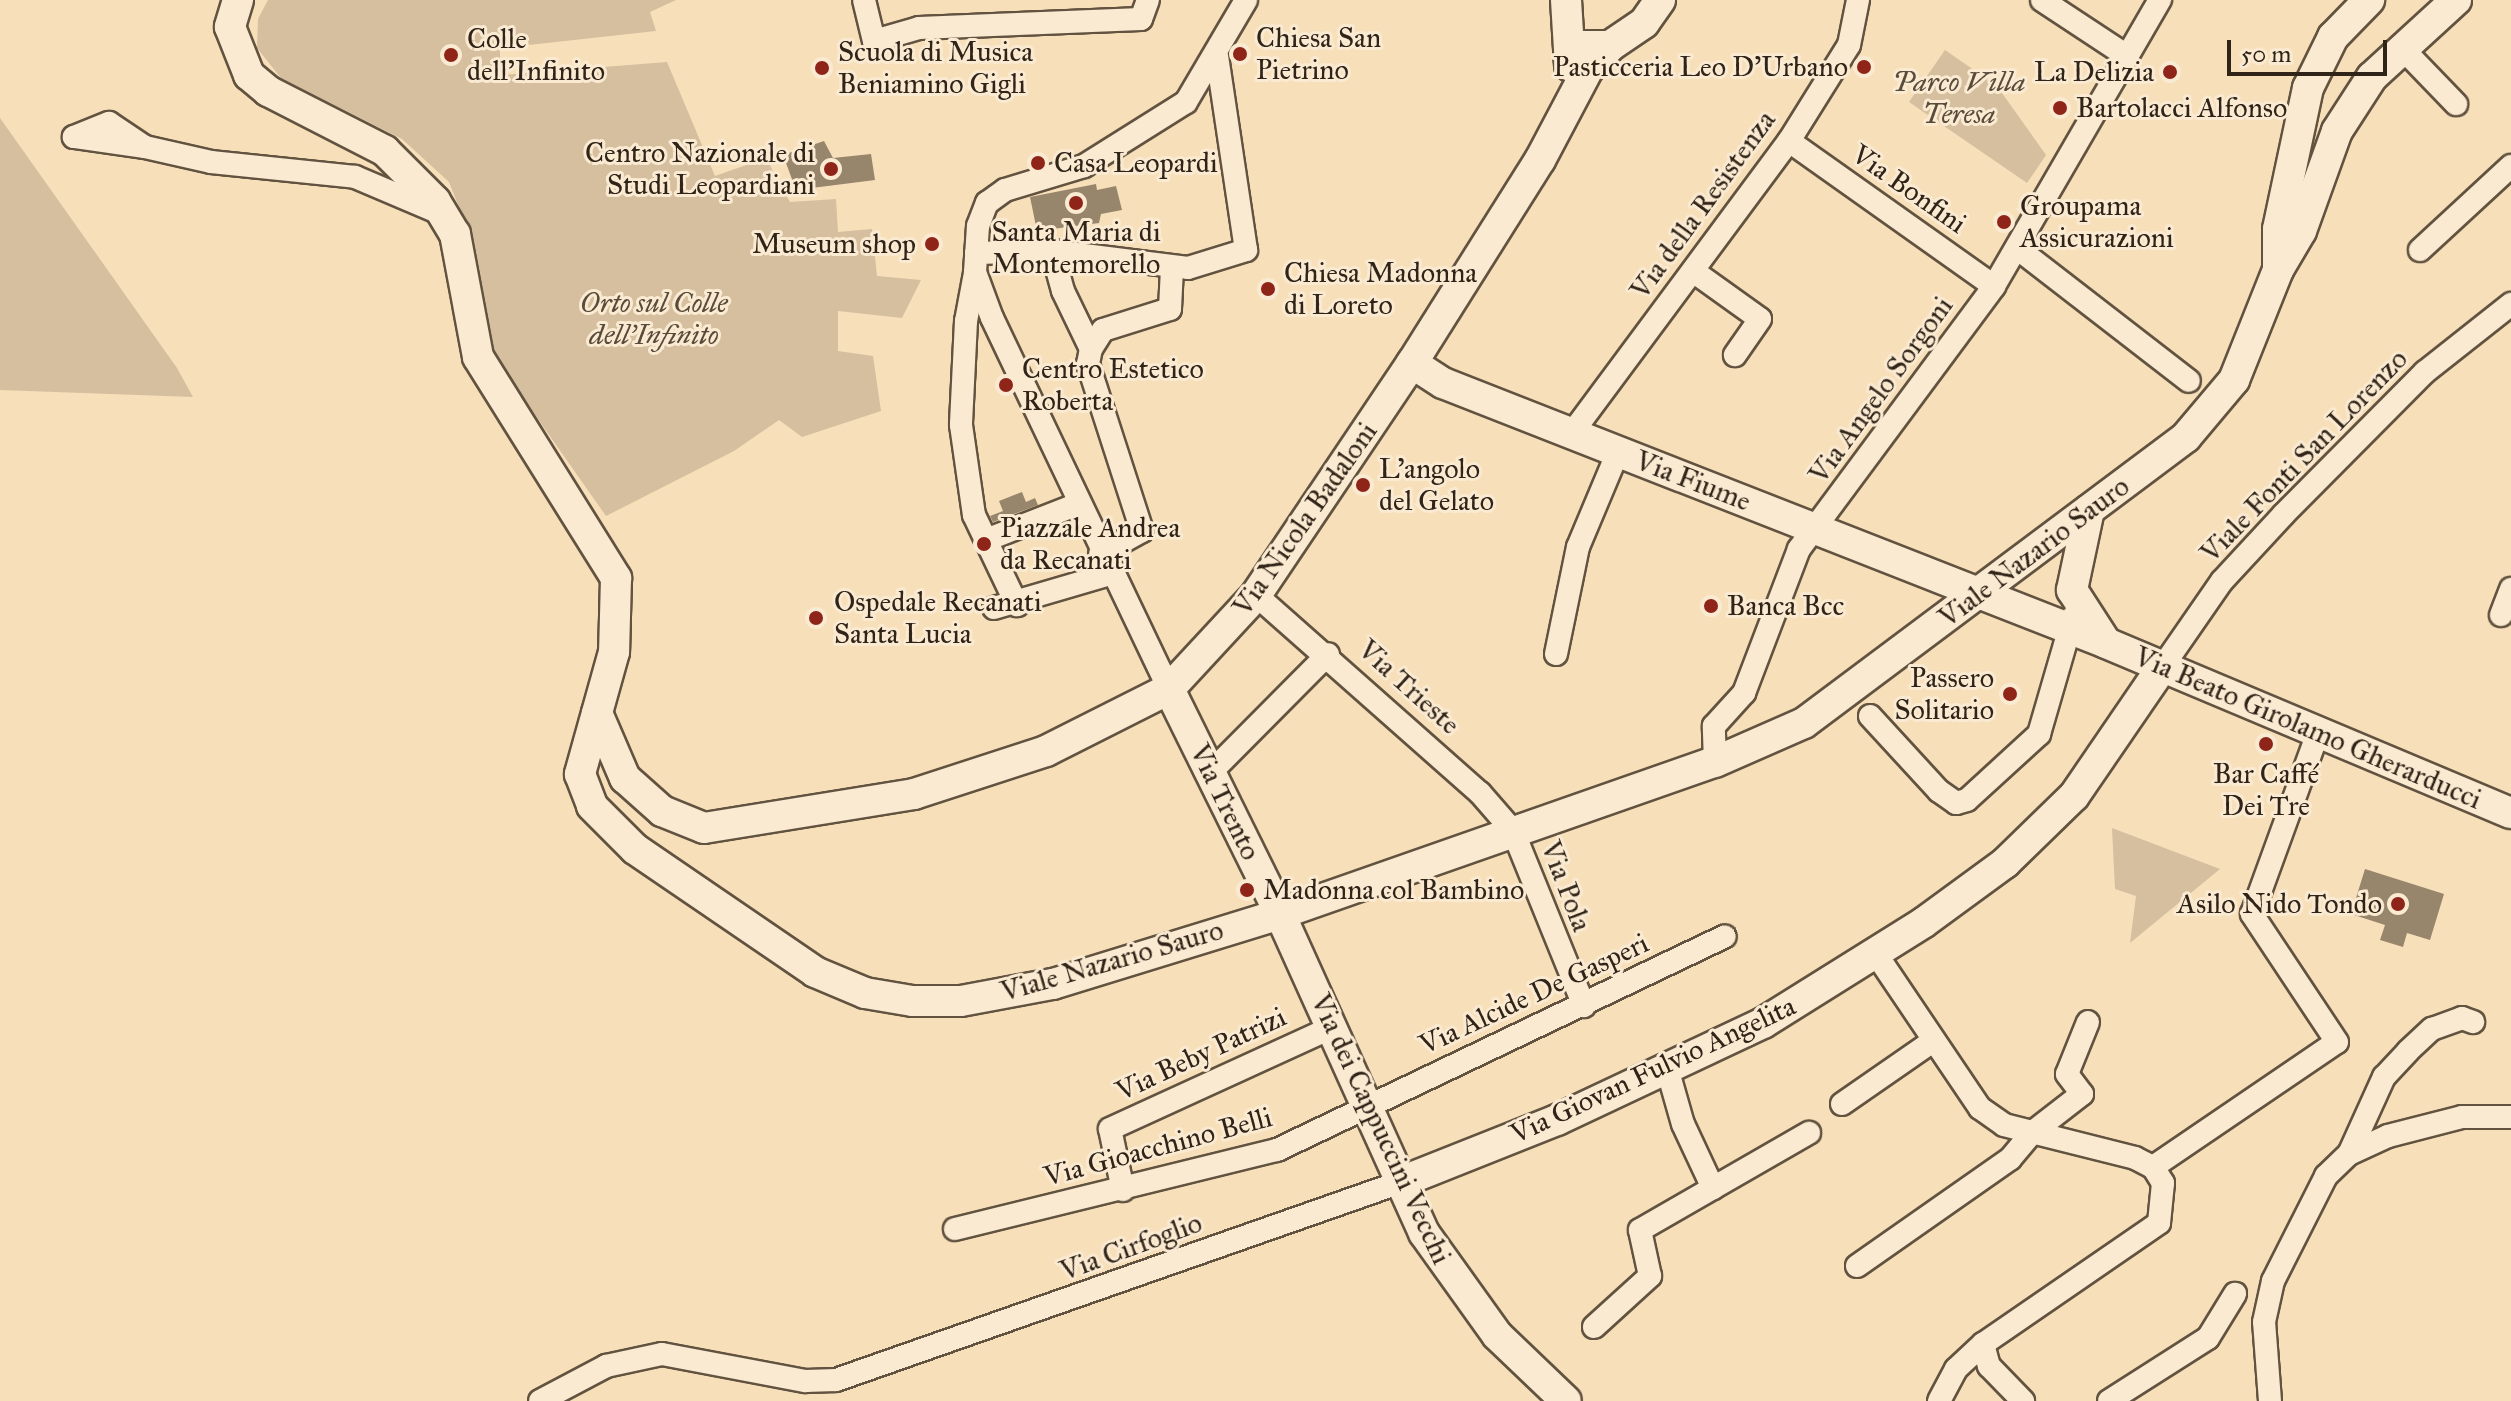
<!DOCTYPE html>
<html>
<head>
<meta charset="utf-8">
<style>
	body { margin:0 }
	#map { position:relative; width:2511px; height:1401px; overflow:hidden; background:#f7dfba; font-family:"IM FELL Great Primer",serif }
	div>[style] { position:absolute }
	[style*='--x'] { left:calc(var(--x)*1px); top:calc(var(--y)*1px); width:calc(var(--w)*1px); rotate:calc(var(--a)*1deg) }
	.green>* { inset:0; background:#d5bf9e }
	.building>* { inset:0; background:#97856c }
	.roads { filter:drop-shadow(2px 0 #625340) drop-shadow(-2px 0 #625340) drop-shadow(0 2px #625340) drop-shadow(0 -2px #625340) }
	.street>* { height:22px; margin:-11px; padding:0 11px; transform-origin:11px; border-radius:11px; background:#faead2 }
	.secondary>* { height:30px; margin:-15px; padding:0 15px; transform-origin:15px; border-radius:15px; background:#faead2 }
	.dots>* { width:22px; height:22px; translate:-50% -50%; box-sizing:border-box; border:4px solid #faead2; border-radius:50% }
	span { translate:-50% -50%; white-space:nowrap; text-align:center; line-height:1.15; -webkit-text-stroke:6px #faead2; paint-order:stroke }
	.poi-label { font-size:28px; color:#302418 }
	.left { translate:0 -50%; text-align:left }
	.right { translate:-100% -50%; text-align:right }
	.park-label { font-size:28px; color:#594b3a; font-style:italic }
	.street-label { font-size:28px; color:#302418 }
	.scale { position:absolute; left:2227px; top:40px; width:160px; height:36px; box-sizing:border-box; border:4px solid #302418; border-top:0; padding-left:10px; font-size:24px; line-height:28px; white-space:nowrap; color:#302418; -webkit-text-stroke:6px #faead2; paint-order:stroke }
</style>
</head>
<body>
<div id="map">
	<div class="green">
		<i style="clip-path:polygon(268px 0,676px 0,650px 12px,656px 31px,500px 48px,500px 75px,667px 62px,715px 176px,766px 158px,790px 202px,836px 199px,838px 232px,872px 229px,877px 276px,921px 280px,902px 318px,838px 311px,838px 351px,873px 356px,881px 411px,802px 437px,779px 420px,734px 451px,606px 516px,490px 351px,467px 228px,449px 182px,402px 139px,281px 78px,257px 48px,258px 19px)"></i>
		<i style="clip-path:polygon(1945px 50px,1997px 86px,2046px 155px,2027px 183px,1909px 102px)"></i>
		<i style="clip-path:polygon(0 118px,177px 368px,193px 397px,0 390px)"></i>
		<i style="clip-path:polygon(2112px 828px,2220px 869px,2130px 943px,2136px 896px,2115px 889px)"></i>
	</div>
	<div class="building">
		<i style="clip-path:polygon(824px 141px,833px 158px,871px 154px,875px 180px,796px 190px,783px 155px)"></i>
		<i style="clip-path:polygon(1096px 184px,1097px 190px,1116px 186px,1122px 210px,1101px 214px,1099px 223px,1037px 231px,1030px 197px)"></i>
		<i style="clip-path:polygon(1022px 492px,1026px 502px,1035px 498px,1038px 505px,993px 522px,990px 516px,1003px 511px,999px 501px)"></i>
		<i style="clip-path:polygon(2365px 869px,2444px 894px,2430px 940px,2407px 933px,2403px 947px,2380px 940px,2385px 925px,2351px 914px)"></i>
	</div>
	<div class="roads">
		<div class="street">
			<i style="--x:864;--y:0;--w:42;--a:76.3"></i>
			<i style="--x:874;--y:41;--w:47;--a:-16.1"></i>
			<i style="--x:919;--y:28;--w:222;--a:-2.3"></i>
			<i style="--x:1141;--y:19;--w:20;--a:-70"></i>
			<i style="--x:2042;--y:0;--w:102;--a:33.4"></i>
			<i style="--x:2402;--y:48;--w:78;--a:46"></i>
			<i style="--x:1789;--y:141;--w:251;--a:35.3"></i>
			<i style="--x:145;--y:147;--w:72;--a:-172"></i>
			<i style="--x:74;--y:137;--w:38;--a:-22"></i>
			<i style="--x:109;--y:123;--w:43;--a:33.7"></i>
			<i style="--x:145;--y:147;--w:68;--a:12.8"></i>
			<i style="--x:211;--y:162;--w:145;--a:5.9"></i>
			<i style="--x:355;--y:177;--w:95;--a:23"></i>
			<i style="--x:2017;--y:248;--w:217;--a:37.7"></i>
			<i style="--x:2420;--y:250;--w:124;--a:-42.7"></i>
			<i style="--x:1052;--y:251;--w:41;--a:74.6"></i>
			<i style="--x:1063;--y:291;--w:64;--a:64.2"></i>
			<i style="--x:976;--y:253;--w:76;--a:-1.5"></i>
			<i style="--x:1052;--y:251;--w:137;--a:7.1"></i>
			<i style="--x:1188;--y:268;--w:61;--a:-17.2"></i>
			<i style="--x:1246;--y:250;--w:196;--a:-98.5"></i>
			<i style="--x:1693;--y:271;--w:82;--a:35.6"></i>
			<i style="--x:1760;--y:319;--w:44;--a:124.8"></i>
			<i style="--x:975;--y:273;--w:49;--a:100.6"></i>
			<i style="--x:966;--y:321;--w:104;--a:92.8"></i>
			<i style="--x:961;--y:425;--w:91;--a:81.8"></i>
			<i style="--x:974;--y:515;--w:100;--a:64.5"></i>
			<i style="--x:1572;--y:433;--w:364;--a:-53.4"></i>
			<i style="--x:1789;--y:141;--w:113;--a:-58"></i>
			<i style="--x:1849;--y:45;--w:46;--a:-78.7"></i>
			<i style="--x:986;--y:540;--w:97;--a:-21.3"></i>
			<i style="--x:1100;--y:554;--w:48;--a:-28.7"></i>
			<i style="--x:1142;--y:531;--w:176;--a:-107.9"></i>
			<i style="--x:1088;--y:364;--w:15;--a:-79"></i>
			<i style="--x:1091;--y:349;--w:22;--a:-58"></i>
			<i style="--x:1103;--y:330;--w:70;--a:-17.4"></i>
			<i style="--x:1170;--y:309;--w:41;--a:-87.2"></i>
			<i style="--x:1256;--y:595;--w:299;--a:41.5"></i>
			<i style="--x:1480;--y:793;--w:50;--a:49"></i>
			<i style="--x:1513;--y:831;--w:189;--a:67.9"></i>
			<i style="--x:994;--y:608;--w:121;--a:-16.3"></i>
			<i style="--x:2501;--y:615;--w:28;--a:-69"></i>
			<i style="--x:1556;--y:654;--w:109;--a:-78.4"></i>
			<i style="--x:1578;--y:547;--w:103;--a:-67.2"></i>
			<i style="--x:2161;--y:669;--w:107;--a:-55.3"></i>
			<i style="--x:2222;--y:581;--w:91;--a:-47.2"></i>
			<i style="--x:2284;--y:514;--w:200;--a:-45.2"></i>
			<i style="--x:2425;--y:372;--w:110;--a:-38.3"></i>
			<i style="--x:1169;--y:689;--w:411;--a:-115.5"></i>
			<i style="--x:992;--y:318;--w:49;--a:-110.3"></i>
			<i style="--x:975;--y:272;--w:46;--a:-86.3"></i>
			<i style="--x:978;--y:226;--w:25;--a:-69"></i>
			<i style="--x:987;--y:203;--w:22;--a:-36"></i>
			<i style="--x:1005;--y:190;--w:83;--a:-16.9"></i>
			<i style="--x:1084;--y:166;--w:120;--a:-32.1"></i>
			<i style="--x:1186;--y:102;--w:118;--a:-59.5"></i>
			<i style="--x:1870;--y:716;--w:102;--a:47.4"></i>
			<i style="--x:1939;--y:791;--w:21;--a:35"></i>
			<i style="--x:1956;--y:803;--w:11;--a:-15"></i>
			<i style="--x:1967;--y:800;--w:98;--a:-42.5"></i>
			<i style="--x:2039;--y:734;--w:122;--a:-73.8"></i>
			<i style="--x:1715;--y:762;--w:36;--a:-92"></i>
			<i style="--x:1714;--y:726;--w:45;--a:-47.7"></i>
			<i style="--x:1744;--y:693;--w:154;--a:-69.1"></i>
			<i style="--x:1799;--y:549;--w:327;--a:-53.4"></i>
			<i style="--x:1994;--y:286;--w:331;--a:-59.9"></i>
			<i style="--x:1211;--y:772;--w:166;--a:-45.2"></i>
			<i style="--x:1876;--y:954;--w:186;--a:56"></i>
			<i style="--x:1980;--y:1108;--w:29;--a:35"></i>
			<i style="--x:2004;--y:1125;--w:135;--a:14.1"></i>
			<i style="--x:2135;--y:1158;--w:20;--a:27"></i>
			<i style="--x:2153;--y:1167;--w:19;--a:58"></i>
			<i style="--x:2163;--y:1183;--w:40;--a:95.7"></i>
			<i style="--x:2159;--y:1223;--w:214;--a:145.5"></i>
			<i style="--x:1983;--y:1344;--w:23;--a:75"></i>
			<i style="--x:1989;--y:1366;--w:49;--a:45.8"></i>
			<i style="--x:1667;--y:1068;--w:58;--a:74.1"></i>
			<i style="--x:1683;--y:1124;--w:71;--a:64.9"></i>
			<i style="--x:1842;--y:1104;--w:111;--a:-34.7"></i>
			<i style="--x:2349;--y:1154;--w:85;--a:-65.6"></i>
			<i style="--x:2384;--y:1077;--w:35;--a:-47"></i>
			<i style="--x:2408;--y:1051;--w:33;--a:-43"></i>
			<i style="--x:2432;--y:1029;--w:32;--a:-20"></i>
			<i style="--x:2462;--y:1018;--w:12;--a:20"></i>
			<i style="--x:2153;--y:1167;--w:222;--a:-34.2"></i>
			<i style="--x:2337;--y:1042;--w:154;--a:-123.6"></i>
			<i style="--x:2252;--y:914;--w:193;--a:-70"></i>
			<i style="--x:1123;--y:1190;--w:62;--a:-102"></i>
			<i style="--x:1110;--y:1129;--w:243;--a:-24.6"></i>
			<i style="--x:955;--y:1229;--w:332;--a:-13.8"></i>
			<i style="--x:1277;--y:1150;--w:496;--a:-25.5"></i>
			<i style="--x:1857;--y:1266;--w:187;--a:-35"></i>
			<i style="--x:2010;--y:1159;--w:35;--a:-50"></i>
			<i style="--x:2033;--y:1132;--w:62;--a:-37.8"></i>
			<i style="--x:2082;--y:1094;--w:25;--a:-127"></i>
			<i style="--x:2067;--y:1074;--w:56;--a:-68"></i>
			<i style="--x:1594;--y:1327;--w:76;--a:-42.3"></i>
			<i style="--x:1650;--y:1276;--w:47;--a:-102.3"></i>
			<i style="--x:1640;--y:1230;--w:195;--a:-29.9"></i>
			<i style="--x:540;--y:1401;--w:75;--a:-27.9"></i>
			<i style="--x:606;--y:1366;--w:57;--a:-12.1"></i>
			<i style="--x:662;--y:1354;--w:146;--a:10.7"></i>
			<i style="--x:805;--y:1381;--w:31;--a:-2"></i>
			<i style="--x:836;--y:1380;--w:599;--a:-19.31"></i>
			<i style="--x:1939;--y:1401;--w:36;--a:-62"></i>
			<i style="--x:1956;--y:1369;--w:37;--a:-43"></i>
			<i style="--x:2109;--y:1401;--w:117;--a:-32.5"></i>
			<i style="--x:2208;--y:1338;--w:52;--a:-58.5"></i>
			<i style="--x:2270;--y:1401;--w:79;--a:-94.3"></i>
			<i style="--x:2264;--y:1322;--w:42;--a:-77.6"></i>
			<i style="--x:2273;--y:1281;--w:118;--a:-63.2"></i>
			<i style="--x:2326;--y:1176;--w:32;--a:-44"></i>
			<i style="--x:2349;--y:1154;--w:43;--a:-24.8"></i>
			<i style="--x:2388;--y:1136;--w:76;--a:-14.4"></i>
			<i style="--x:2462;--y:1117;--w:49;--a:0"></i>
		</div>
		<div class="secondary">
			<i style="--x:238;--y:0;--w:28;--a:107"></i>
			<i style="--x:230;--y:27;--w:52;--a:68.4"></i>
			<i style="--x:249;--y:75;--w:25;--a:40"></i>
			<i style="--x:268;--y:91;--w:131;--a:27.1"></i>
			<i style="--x:385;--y:151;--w:71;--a:45"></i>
			<i style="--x:435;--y:201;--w:39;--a:59"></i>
			<i style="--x:455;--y:234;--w:125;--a:79.4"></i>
			<i style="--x:478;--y:357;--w:261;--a:58"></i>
			<i style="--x:616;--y:578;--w:74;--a:91.5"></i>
			<i style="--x:614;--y:652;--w:127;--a:105.6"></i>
			<i style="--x:580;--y:774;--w:34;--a:69"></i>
			<i style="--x:592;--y:806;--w:61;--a:45"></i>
			<i style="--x:635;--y:849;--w:218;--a:34.3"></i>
			<i style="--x:815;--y:972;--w:54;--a:22.8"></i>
			<i style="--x:865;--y:993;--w:48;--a:9.7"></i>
			<i style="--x:912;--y:1001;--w:49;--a:0"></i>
			<i style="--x:961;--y:1001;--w:94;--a:-10.5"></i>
			<i style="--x:1053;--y:984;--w:238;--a:-17.1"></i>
			<i style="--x:1280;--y:914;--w:461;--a:-19.3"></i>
			<i style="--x:1715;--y:762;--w:97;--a:-23.7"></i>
			<i style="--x:1804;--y:723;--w:477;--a:-36.8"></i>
			<i style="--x:2186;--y:437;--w:75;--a:-49.9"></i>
			<i style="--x:2234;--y:380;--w:118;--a:-68.2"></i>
			<i style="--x:2278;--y:270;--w:45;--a:-59.5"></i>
			<i style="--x:2301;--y:231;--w:106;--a:-70.2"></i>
			<i style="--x:2337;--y:131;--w:64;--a:-57.1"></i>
			<i style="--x:2372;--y:77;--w:114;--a:-42.5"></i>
			<i style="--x:1566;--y:0;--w:66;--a:86.5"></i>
			<i style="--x:1571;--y:46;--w:39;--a:0"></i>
			<i style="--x:1610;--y:46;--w:41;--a:-34.1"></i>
			<i style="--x:1644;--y:23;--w:28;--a:-55"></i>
			<i style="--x:2278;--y:270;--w:41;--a:-90"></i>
			<i style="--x:2278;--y:229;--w:144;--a:-78"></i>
			<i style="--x:2308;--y:88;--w:57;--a:-63.9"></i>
			<i style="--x:2333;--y:37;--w:52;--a:-45.8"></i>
			<i style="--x:1412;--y:363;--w:37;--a:33"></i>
			<i style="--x:1443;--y:383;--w:712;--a:21.41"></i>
			<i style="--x:2106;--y:643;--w:439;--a:22.8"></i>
			<i style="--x:2089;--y:510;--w:82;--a:102"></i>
			<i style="--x:2072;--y:590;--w:61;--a:57.1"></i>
			<i style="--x:1169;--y:689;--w:251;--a:63.7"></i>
			<i style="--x:1280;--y:914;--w:350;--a:65.7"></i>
			<i style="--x:1424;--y:1233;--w:125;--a:54.4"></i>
			<i style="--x:1497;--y:1335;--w:95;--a:43.7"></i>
			<i style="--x:597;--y:713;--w:71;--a:66.7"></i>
			<i style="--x:625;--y:778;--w:50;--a:41.7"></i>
			<i style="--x:662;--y:811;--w:45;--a:22"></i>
			<i style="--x:704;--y:828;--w:213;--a:-9.2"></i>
			<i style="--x:914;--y:794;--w:139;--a:-18"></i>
			<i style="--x:1046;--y:751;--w:138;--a:-26.8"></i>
			<i style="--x:1169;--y:689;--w:128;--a:-47.2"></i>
			<i style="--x:1256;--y:595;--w:280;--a:-56.1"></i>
			<i style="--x:1412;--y:363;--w:240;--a:-57.8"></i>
			<i style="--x:1540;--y:160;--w:103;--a:-62.2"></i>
			<i style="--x:1588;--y:69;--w:32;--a:-46"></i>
			<i style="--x:1401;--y:1182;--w:168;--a:-21.7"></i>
			<i style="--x:1557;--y:1120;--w:228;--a:-25.2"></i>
			<i style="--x:1763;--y:1023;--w:189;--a:-32"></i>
			<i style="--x:1923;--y:923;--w:102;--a:-36.2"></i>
			<i style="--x:2005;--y:863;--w:96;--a:-44.2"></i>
			<i style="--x:2074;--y:796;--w:154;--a:-55.6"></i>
		</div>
	</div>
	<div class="dots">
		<i style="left:1240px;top:54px;background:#8f2418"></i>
		<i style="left:451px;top:55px;background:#8f2418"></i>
		<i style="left:1864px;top:67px;background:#8f2418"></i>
		<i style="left:822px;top:68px;background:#8f2418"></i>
		<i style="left:2170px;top:72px;background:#8f2418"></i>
		<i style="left:2060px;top:108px;background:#8f2418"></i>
		<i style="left:1038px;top:163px;background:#8f2418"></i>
		<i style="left:831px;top:169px;background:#8f2418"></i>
		<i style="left:1076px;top:203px;background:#8f2418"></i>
		<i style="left:2004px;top:222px;background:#8f2418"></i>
		<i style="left:932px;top:244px;background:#8f2418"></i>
		<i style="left:1268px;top:289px;background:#8f2418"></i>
		<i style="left:1006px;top:385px;background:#8f2418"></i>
		<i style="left:1363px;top:485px;background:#8f2418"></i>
		<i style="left:984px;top:544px;background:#8f2418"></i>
		<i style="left:1711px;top:606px;background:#8f2418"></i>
		<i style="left:816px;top:618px;background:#8f2418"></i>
		<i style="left:2010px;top:694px;background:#8f2418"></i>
		<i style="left:2266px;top:744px;background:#8f2418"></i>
		<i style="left:1247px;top:890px;background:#8f2418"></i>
		<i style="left:2398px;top:904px;background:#8f2418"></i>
	</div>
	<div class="poi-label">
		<span class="left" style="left:1256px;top:54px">Chiesa San<br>Pietrino</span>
		<span class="left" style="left:467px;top:55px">Colle<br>dell'Infinito</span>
		<span class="left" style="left:838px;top:68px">Scuola di Musica<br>Beniamino Gigli</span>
		<span class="right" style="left:1848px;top:67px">Pasticceria Leo D'Urbano</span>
		<span class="right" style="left:2154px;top:72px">La Delizia</span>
		<span class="left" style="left:2076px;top:108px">Bartolacci Alfonso</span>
		<span class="right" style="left:815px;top:169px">Centro Nazionale di<br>Studi Leopardiani</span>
		<span class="left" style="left:1054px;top:163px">Casa Leopardi</span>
		<span class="left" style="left:2020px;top:222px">Groupama<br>Assicurazioni</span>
		<span style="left:1076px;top:248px">Santa Maria di<br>Montemorello</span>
		<span class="right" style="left:916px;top:244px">Museum shop</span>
		<span class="left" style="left:1284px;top:289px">Chiesa Madonna<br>di Loreto</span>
		<span class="left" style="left:1022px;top:385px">Centro Estetico<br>Roberta</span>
		<span class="left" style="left:1379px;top:485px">L'angolo<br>del Gelato</span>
		<span class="left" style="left:1000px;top:544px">Piazzale Andrea<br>da Recanati</span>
		<span class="left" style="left:834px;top:618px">Ospedale Recanati<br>Santa Lucia</span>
		<span class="left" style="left:1727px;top:606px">Banca Bcc</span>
		<span class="right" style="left:1994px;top:694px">Passero<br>Solitario</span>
		<span style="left:2266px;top:790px">Bar Caffé<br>Dei Tre</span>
		<span class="left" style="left:1263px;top:890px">Madonna col Bambino</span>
		<span class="right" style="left:2382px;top:904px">Asilo Nido Tondo</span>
	</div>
	<div class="park-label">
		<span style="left:1959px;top:98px">Parco Villa<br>Teresa</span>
		<span style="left:654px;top:319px">Orto sul Colle<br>dell'Infinito</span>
	</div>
	<div class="street-label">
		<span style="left:1909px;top:189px;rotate:35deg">Via Bonfini</span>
		<span style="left:1703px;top:205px;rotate:-54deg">Via della Resistenza</span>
		<span style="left:1881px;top:390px;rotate:-54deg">Via Angelo Sorgoni</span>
		<span style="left:2304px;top:456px;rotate:-46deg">Viale Fonti San Lorenzo</span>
		<span style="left:1693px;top:481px;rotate:21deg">Via Fiume</span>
		<span style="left:1305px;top:519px;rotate:-55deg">Via Nicola Badaloni</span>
		<span style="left:2034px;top:552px;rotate:-37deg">Viale Nazario Sauro</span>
		<span style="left:1409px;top:687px;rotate:42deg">Via Trieste</span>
		<span style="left:2308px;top:728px;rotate:23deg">Via Beato Girolamo Gherarducci</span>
		<span style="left:1225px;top:802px;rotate:64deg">Via Trento</span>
		<span style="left:1566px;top:886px;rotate:69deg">Via Pola</span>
		<span style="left:1112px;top:961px;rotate:-16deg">Viale Nazario Sauro</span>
		<span style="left:1534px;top:994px;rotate:-25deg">Via Alcide De Gasperi</span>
		<span style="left:1201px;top:1054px;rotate:-25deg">Via Beby Patrizi</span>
		<span style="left:1653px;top:1070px;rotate:-25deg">Via Giovan Fulvio Angelita</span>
		<span style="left:1381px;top:1129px;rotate:65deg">Via dei Cappuccini Vecchi</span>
		<span style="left:1158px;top:1147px;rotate:-15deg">Via Gioacchino Belli</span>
		<span style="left:1131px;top:1247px;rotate:-20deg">Via Cirfoglio</span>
	</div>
	<div class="scale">50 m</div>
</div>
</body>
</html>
